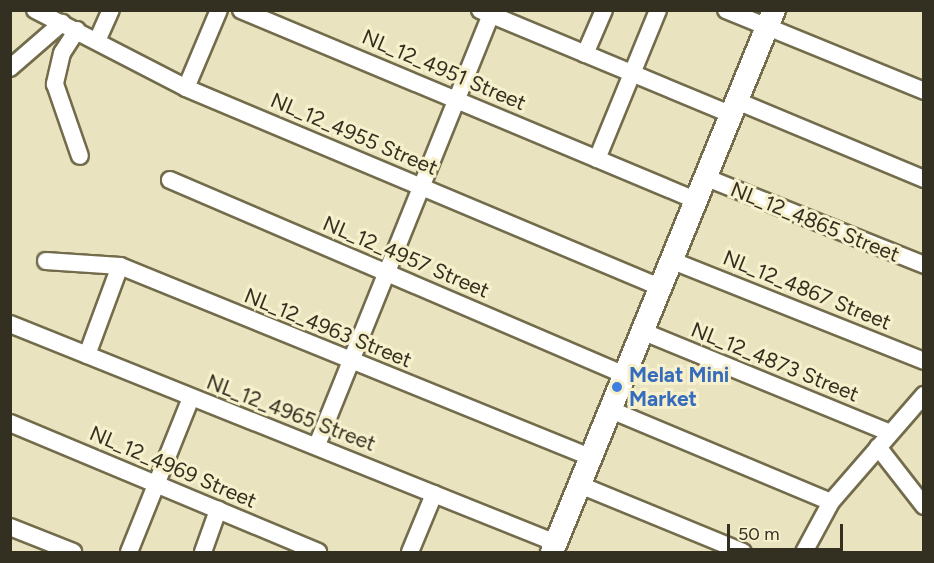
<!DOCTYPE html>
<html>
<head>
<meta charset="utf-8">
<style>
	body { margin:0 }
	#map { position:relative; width:934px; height:563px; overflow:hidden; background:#e9e3bf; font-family:Figtree,sans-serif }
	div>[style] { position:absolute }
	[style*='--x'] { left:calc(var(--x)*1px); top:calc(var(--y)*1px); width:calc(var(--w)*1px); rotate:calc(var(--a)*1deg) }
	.roads { filter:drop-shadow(2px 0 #726c4c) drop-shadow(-2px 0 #726c4c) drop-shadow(0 2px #726c4c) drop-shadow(0 -2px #726c4c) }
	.street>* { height:16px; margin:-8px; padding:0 8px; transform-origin:8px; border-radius:8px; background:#fff }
	.secondary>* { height:22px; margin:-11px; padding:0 11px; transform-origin:11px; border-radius:11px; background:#fff }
	.dots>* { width:16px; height:16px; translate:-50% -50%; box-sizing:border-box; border:3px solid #f7f0cc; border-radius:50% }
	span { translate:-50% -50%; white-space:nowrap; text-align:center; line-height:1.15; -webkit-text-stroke:6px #f7f0cc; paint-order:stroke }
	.street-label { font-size:21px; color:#333022 }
	.shop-label { font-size:21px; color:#366cbe; font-weight:700 }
	.left { translate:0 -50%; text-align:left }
	.frame { position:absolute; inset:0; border:12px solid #333022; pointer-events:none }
	.scale { position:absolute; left:727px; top:524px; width:116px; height:27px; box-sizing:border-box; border:3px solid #333022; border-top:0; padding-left:8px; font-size:18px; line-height:21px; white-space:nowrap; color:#333022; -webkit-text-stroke:4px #f7f0cc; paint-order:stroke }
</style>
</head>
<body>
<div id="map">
	<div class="roads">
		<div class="street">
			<i style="--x:35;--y:10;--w:170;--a:27.3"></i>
			<i style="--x:186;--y:88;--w:516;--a:22.79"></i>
			<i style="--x:241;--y:10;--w:495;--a:22.7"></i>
			<i style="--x:480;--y:10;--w:273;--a:22.6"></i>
			<i style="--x:726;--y:10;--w:214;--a:22.2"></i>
			<i style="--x:77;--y:30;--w:27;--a:123"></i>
			<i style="--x:62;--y:53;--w:32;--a:103"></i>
			<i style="--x:55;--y:84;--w:76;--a:70.9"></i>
			<i style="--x:97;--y:41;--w:34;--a:-66"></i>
			<i style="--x:585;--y:54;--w:48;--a:-66.6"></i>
			<i style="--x:10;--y:68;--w:69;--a:-40.9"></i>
			<i style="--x:186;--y:88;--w:85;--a:-67.1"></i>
			<i style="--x:737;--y:101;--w:203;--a:22.6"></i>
			<i style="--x:597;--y:159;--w:161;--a:-67.7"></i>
			<i style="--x:707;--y:178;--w:234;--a:21.8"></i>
			<i style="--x:170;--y:180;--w:494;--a:23.2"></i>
			<i style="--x:46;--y:261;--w:74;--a:3.9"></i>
			<i style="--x:120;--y:266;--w:507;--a:22.12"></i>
			<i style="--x:673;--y:261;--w:270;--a:21.7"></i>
			<i style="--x:10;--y:324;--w:588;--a:21.86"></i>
			<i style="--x:644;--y:332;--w:266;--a:22.3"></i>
			<i style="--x:87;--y:355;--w:95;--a:-69.7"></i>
			<i style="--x:611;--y:410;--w:238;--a:22.7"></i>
			<i style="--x:10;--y:423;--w:334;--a:22.7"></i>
			<i style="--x:317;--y:445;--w:469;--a:-68"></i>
			<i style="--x:878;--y:447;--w:75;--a:52.1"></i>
			<i style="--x:580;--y:485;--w:176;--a:22.3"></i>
			<i style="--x:10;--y:527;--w:68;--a:21.6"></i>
			<i style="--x:129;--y:552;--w:166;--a:-68.1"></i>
			<i style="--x:203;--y:552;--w:45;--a:-70.3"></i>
			<i style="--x:410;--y:552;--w:63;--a:-67.5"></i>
			<i style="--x:804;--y:552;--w:57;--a:-61.6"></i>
			<i style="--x:831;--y:502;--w:142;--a:-49"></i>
		</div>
		<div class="secondary">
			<i style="--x:552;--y:552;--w:586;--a:-67.73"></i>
		</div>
	</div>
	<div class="dots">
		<i style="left:617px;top:387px;background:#3f7fe0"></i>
	</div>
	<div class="street-label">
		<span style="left:444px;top:70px;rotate:23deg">NL_12_4951 Street</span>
		<span style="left:354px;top:134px;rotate:23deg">NL_12_4955 Street</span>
		<span style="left:815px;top:222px;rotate:22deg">NL_12_4865 Street</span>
		<span style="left:406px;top:257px;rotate:23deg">NL_12_4957 Street</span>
		<span style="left:807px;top:290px;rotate:22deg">NL_12_4867 Street</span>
		<span style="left:328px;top:328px;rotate:22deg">NL_12_4963 Street</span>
		<span style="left:775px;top:362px;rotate:22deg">NL_12_4873 Street</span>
		<span style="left:291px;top:413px;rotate:21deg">NL_12_4965 Street</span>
		<span style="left:173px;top:467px;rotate:23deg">NL_12_4969 Street</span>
	</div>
	<div class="shop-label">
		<span class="left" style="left:629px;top:387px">Melat Mini<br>Market</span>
	</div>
	<div class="frame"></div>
	<div class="scale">50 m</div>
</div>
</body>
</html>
